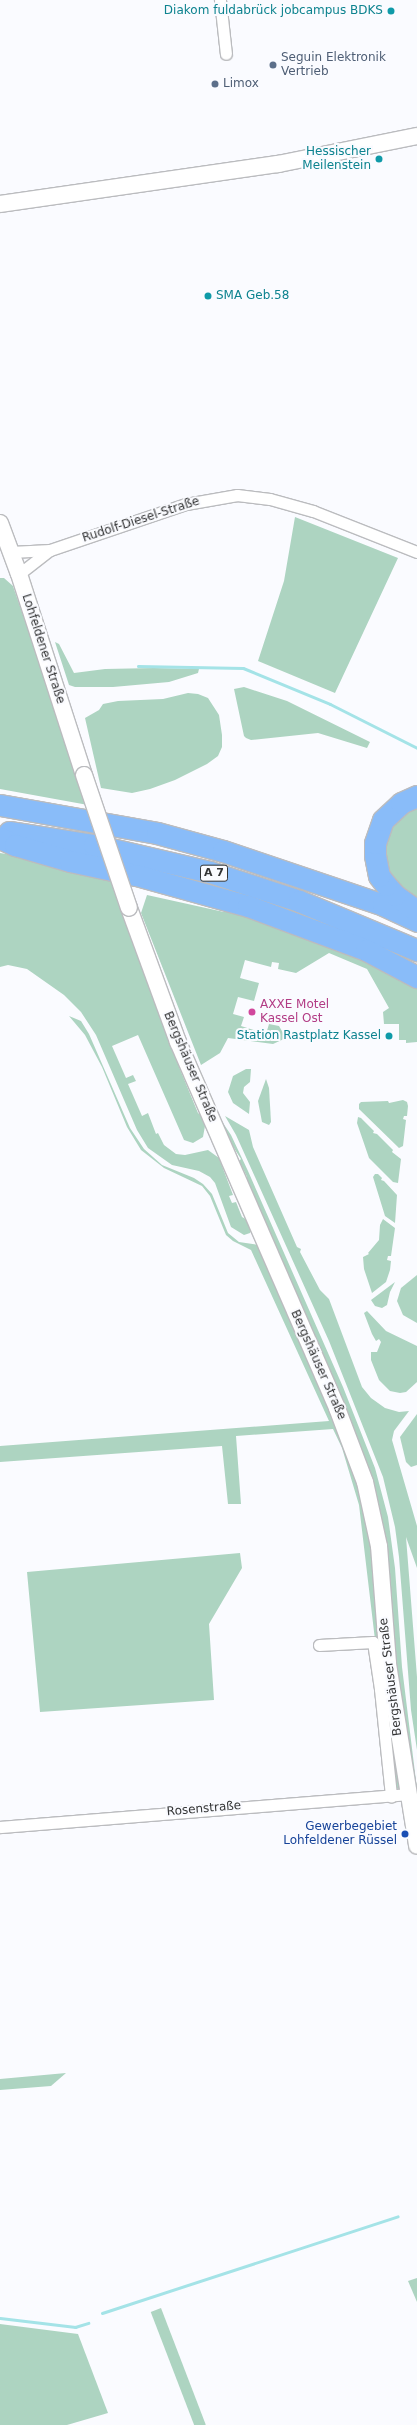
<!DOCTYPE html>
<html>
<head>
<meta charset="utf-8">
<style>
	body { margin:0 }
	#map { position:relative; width:417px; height:2425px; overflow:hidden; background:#fafbff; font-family:"DejaVu Sans",sans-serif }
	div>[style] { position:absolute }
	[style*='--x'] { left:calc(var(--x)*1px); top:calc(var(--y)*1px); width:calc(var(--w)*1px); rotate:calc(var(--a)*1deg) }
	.green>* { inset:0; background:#add4c1; transform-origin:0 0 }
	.stream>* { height:3px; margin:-1.5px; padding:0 1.5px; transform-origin:1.5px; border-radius:1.5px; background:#a4e3e7 }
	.roads { filter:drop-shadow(1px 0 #bbbcbf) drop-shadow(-1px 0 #bbbcbf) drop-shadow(0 1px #bbbcbf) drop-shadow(0 -1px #bbbcbf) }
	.minor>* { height:11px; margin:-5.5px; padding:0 5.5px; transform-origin:5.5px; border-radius:5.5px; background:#fff }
	.secondary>* { height:16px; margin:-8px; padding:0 8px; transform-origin:8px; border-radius:8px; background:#fff }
	.motorway>* { height:21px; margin:-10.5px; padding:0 10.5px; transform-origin:10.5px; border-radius:10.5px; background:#89bcf9 }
	.bridges { filter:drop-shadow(1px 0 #bbbcbf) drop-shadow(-1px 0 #bbbcbf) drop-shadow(0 1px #bbbcbf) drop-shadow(0 -1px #bbbcbf) }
	.secondary-bridge>* { height:16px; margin:-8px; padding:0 8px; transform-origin:8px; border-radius:8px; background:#fff }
	.dots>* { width:11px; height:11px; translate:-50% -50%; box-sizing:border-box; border:2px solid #fafbff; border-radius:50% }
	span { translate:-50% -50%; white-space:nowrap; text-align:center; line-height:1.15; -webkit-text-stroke:4px #fafbff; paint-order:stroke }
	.shield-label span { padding:1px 3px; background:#fafbff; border:1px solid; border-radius:3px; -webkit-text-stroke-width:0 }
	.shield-label { font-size:11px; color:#333435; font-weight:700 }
	.culture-label { font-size:12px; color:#0d838f }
	.right { translate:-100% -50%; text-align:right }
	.left { translate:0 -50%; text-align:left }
	.service-label { font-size:12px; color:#4e5e75 }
	.street-label { font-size:12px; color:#333435 }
	.hotel-label { font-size:12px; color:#b23c85 }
	.transit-label { font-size:12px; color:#164399 }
</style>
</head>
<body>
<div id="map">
	<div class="green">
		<i style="clip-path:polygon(295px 517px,398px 558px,335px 693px,258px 661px,284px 581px)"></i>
		<i style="clip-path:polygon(0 578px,4px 578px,13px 586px,88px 805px,0 789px)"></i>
		<i style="clip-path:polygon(55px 642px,59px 644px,74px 673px,105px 669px,154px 668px,199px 669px,198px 673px,169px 682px,113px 687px,75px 687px,69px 685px)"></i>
		<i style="clip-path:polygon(244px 687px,287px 701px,370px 742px,367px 748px,318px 733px,251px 740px,246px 738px,244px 736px,234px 689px)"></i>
		<i style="clip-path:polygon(188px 693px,198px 694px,208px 698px,219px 715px,222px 735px,222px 747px,218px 756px,207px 764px,175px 780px,150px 789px,132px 793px,101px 788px,85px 718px,99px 710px,103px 704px,118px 701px,163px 699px)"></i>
		<i style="clip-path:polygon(417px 803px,417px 900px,391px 879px,382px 853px,391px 823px)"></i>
		<i style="clip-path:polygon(0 853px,31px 858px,56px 868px,112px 881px,168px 1040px,198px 1113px,202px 1116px,205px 1126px,203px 1137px,193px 1143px,184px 1140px,138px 1035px,112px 1046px,126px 1078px,133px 1075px,136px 1081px,128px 1084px,142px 1116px,148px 1113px,156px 1134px,158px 1133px,164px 1145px,176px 1154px,185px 1155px,208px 1150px,219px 1158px,233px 1195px,229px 1196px,232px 1203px,236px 1202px,242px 1217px,251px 1222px,252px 1229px,250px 1233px,244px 1235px,231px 1227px,215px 1183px,210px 1177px,199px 1171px,172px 1165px,148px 1148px,137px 1130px,96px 1035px,81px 1012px,64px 995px,27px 969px,8px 965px,0 967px)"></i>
		<i style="clip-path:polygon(147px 895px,224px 912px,231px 908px,339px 948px,417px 985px,417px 1042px,406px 1043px,406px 1040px,399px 1040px,399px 1024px,384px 1024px,383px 1012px,389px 1008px,367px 969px,329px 953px,296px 973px,278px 969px,279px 963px,272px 962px,271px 967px,245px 960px,240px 978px,259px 983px,254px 1001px,238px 997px,233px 1014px,244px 1017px,241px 1026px,266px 1034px,269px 1024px,279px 1026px,286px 1038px,273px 1044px,228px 1038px,220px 1053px,201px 1065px,141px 913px)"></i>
		<i style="clip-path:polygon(69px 1016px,81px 1021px,89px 1034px,130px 1128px,144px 1149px,162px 1165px,194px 1178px,203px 1184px,212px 1194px,228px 1233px,239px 1242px,259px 1245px,289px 1309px,368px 1506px,400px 1788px,398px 1789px,392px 1783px,359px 1505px,342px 1448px,333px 1429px,236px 1436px,241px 1504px,228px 1504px,222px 1446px,0 1462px,0 1446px,329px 1421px,251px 1250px,233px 1241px,226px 1235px,210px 1196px,202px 1186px,164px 1168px,141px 1150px,127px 1127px,102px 1067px,85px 1035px)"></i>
		<i style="clip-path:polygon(246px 1069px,251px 1069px,250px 1082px,244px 1087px,243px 1093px,250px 1102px,249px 1114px,233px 1103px,228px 1092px,233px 1076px)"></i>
		<i style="clip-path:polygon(266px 1079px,269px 1088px,271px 1122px,269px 1125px,262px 1122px,258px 1101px)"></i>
		<i style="clip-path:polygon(403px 1100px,407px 1102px,408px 1106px,407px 1116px,404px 1116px,403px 1119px,406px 1120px,403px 1146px,399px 1148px,359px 1109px,359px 1104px,361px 1102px,388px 1101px,389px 1103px)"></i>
		<i style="clip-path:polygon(225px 1116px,249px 1130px,253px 1147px,297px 1247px,301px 1249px,300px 1252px,320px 1290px,329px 1299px,362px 1387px,371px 1398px,385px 1408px,399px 1412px,409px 1411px,394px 1431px,392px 1440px,417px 1526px,417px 1568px,406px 1537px,417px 1677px,417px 1750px,411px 1710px,399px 1557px,395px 1527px,383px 1477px,329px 1341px,236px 1135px)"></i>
		<i style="clip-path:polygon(219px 1117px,231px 1135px,248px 1171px,343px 1387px,375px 1468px,388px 1517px,395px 1568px,402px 1667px,417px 1789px,397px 1702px,386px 1552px,245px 1178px,247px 1177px,239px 1161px,241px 1159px,232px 1145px,230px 1146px)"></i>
		<i style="clip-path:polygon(358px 1117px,361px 1118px,374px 1131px,373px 1133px,377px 1134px,393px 1150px,392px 1152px,401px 1159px,398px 1183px,393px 1182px,369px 1158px,357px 1123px)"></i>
		<i style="clip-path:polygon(375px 1174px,378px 1174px,382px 1178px,381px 1180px,384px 1181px,397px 1195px,395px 1223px,385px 1216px,373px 1177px)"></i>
		<i style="clip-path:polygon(383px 1219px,395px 1228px,391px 1256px,388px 1256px,387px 1260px,391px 1261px,390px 1270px,386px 1282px,372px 1293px,364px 1269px,363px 1257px,369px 1254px,368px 1253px,379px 1240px,380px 1225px)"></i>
		<i style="clip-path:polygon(417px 1275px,417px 1323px,403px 1315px,397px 1301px,401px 1288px)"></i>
		<i style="clip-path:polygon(395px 1282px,390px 1292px,387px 1305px,382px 1308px,375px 1306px,371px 1300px)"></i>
		<i style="clip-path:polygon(367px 1311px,386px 1331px,417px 1346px,417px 1382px,406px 1392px,400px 1393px,390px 1391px,379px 1380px,371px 1360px,371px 1352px,377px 1352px,381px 1342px,379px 1339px,376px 1341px,372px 1334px,364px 1313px)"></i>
		<i style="clip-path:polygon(417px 1414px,417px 1465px,411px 1467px,406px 1462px,400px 1437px)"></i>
		<i style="clip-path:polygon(240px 1553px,242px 1568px,209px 1624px,214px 1700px,40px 1712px,27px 1572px)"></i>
		<i style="clip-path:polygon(66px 2073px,51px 2086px,0 2090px,0 2079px)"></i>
		<i style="clip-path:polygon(417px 2278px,417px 2302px,408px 2281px)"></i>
		<i style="left:161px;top:2308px;width:125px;height:11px;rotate:69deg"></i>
		<i style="clip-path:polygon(0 2324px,78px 2334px,108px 2413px,67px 2425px,0 2425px)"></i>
	</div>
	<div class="stream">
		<i style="--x:138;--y:666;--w:105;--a:1.1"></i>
		<i style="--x:243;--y:668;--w:94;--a:22.5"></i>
		<i style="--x:330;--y:704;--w:97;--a:26.8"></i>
		<i style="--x:102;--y:2313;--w:311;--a:-18.1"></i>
		<i style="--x:0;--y:2318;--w:76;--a:6.8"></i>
		<i style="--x:75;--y:2327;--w:14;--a:-17"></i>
	</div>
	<div class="roads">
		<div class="minor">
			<i style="--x:220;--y:0;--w:54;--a:83.7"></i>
			<i style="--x:11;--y:552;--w:39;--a:-3"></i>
			<i style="--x:50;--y:550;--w:144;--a:-18.7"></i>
			<i style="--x:186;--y:504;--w:52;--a:-10"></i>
			<i style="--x:237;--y:495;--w:33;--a:7"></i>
			<i style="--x:270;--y:499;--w:45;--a:15.6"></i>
			<i style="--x:313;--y:511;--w:112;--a:21.5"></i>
			<i style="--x:19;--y:574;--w:39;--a:-38"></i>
			<i style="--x:319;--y:1645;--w:54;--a:-3.2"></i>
			<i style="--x:373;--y:1642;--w:48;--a:81.5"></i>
			<i style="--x:380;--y:1689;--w:108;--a:84.1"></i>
			<i style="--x:0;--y:1827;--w:408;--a:-4.6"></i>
		</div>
		<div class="secondary">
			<i style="--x:0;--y:204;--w:281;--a:-8.2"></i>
			<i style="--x:278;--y:164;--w:142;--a:-11.4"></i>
			<i style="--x:0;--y:523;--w:54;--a:69.6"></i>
			<i style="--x:19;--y:574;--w:211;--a:72.1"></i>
			<i style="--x:129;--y:908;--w:143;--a:69.9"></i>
			<i style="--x:178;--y:1042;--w:399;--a:66.5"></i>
			<i style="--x:337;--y:1408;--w:79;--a:69.3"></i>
			<i style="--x:365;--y:1482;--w:66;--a:77.7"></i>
			<i style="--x:379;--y:1546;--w:118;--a:85.6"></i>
			<i style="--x:388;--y:1664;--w:184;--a:80.9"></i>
		</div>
		<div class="motorway">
			<i style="--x:0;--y:805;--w:159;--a:10.1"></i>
			<i style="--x:157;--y:833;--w:68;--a:15.3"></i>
			<i style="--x:223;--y:851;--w:169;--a:18.6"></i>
			<i style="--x:383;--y:905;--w:38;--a:25"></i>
			<i style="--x:9;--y:832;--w:86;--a:8.7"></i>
			<i style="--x:94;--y:845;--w:119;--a:13.1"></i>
			<i style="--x:210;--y:872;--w:94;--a:18"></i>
			<i style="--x:299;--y:901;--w:128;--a:22.6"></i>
			<i style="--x:0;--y:838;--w:17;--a:25"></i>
			<i style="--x:15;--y:845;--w:57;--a:16.2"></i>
			<i style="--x:70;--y:861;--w:67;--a:12"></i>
			<i style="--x:136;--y:875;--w:116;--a:15.5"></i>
			<i style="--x:248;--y:906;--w:126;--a:20.4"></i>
			<i style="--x:366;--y:950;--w:58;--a:27.9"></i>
			<i style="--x:417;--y:911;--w:27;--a:-144"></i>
			<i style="--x:395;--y:895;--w:13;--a:-132"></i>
			<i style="--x:386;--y:885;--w:11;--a:-128"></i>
			<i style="--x:379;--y:876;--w:21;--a:-101"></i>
			<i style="--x:375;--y:855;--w:12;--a:-90"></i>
			<i style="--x:375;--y:843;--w:24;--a:-71"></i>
			<i style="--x:383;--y:820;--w:25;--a:-43"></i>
			<i style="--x:401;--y:803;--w:17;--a:-24"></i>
		</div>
	</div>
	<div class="bridges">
		<div class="secondary-bridge">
			<i style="--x:84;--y:775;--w:140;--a:71.3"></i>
		</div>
	</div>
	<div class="dots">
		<i style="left:391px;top:11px;background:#0f9aa8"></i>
		<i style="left:273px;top:65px;background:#5c6f8a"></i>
		<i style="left:215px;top:84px;background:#5c6f8a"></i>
		<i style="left:379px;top:159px;background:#0f9aa8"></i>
		<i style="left:208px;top:296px;background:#0f9aa8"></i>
		<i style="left:252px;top:1012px;background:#d1479c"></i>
		<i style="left:389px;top:1036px;background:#0f9aa8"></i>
		<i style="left:405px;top:1834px;background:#1a4fb4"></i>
	</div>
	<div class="shield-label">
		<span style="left:214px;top:873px">A 7</span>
	</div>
	<div class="culture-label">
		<span class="right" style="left:383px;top:11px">Diakom fuldabrück jobcampus BDKS</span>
		<span class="right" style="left:371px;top:159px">Hessischer<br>Meilenstein</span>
		<span class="left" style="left:216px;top:296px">SMA Geb.58</span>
		<span class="right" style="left:381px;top:1036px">Station Rastplatz Kassel</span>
	</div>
	<div class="service-label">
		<span class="left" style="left:281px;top:65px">Seguin Elektronik<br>Vertrieb</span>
		<span class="left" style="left:223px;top:84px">Limox</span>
	</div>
	<div class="street-label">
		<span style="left:141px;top:520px;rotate:-18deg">Rudolf-Diesel-Straße</span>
		<span style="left:43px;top:649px;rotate:72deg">Lohfeldener Straße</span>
		<span style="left:190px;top:1067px;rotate:67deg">Bergshäuser Straße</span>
		<span style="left:318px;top:1365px;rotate:66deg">Bergshäuser Straße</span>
		<span style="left:391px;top:1677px;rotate:-97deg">Bergshäuser Straße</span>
		<span style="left:204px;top:1809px;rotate:-5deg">Rosenstraße</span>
	</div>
	<div class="hotel-label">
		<span class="left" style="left:260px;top:1012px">AXXE Motel<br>Kassel Ost</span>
	</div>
	<div class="transit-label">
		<span class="right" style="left:397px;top:1834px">Gewerbegebiet<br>Lohfeldener Rüssel</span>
	</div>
</div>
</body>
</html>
